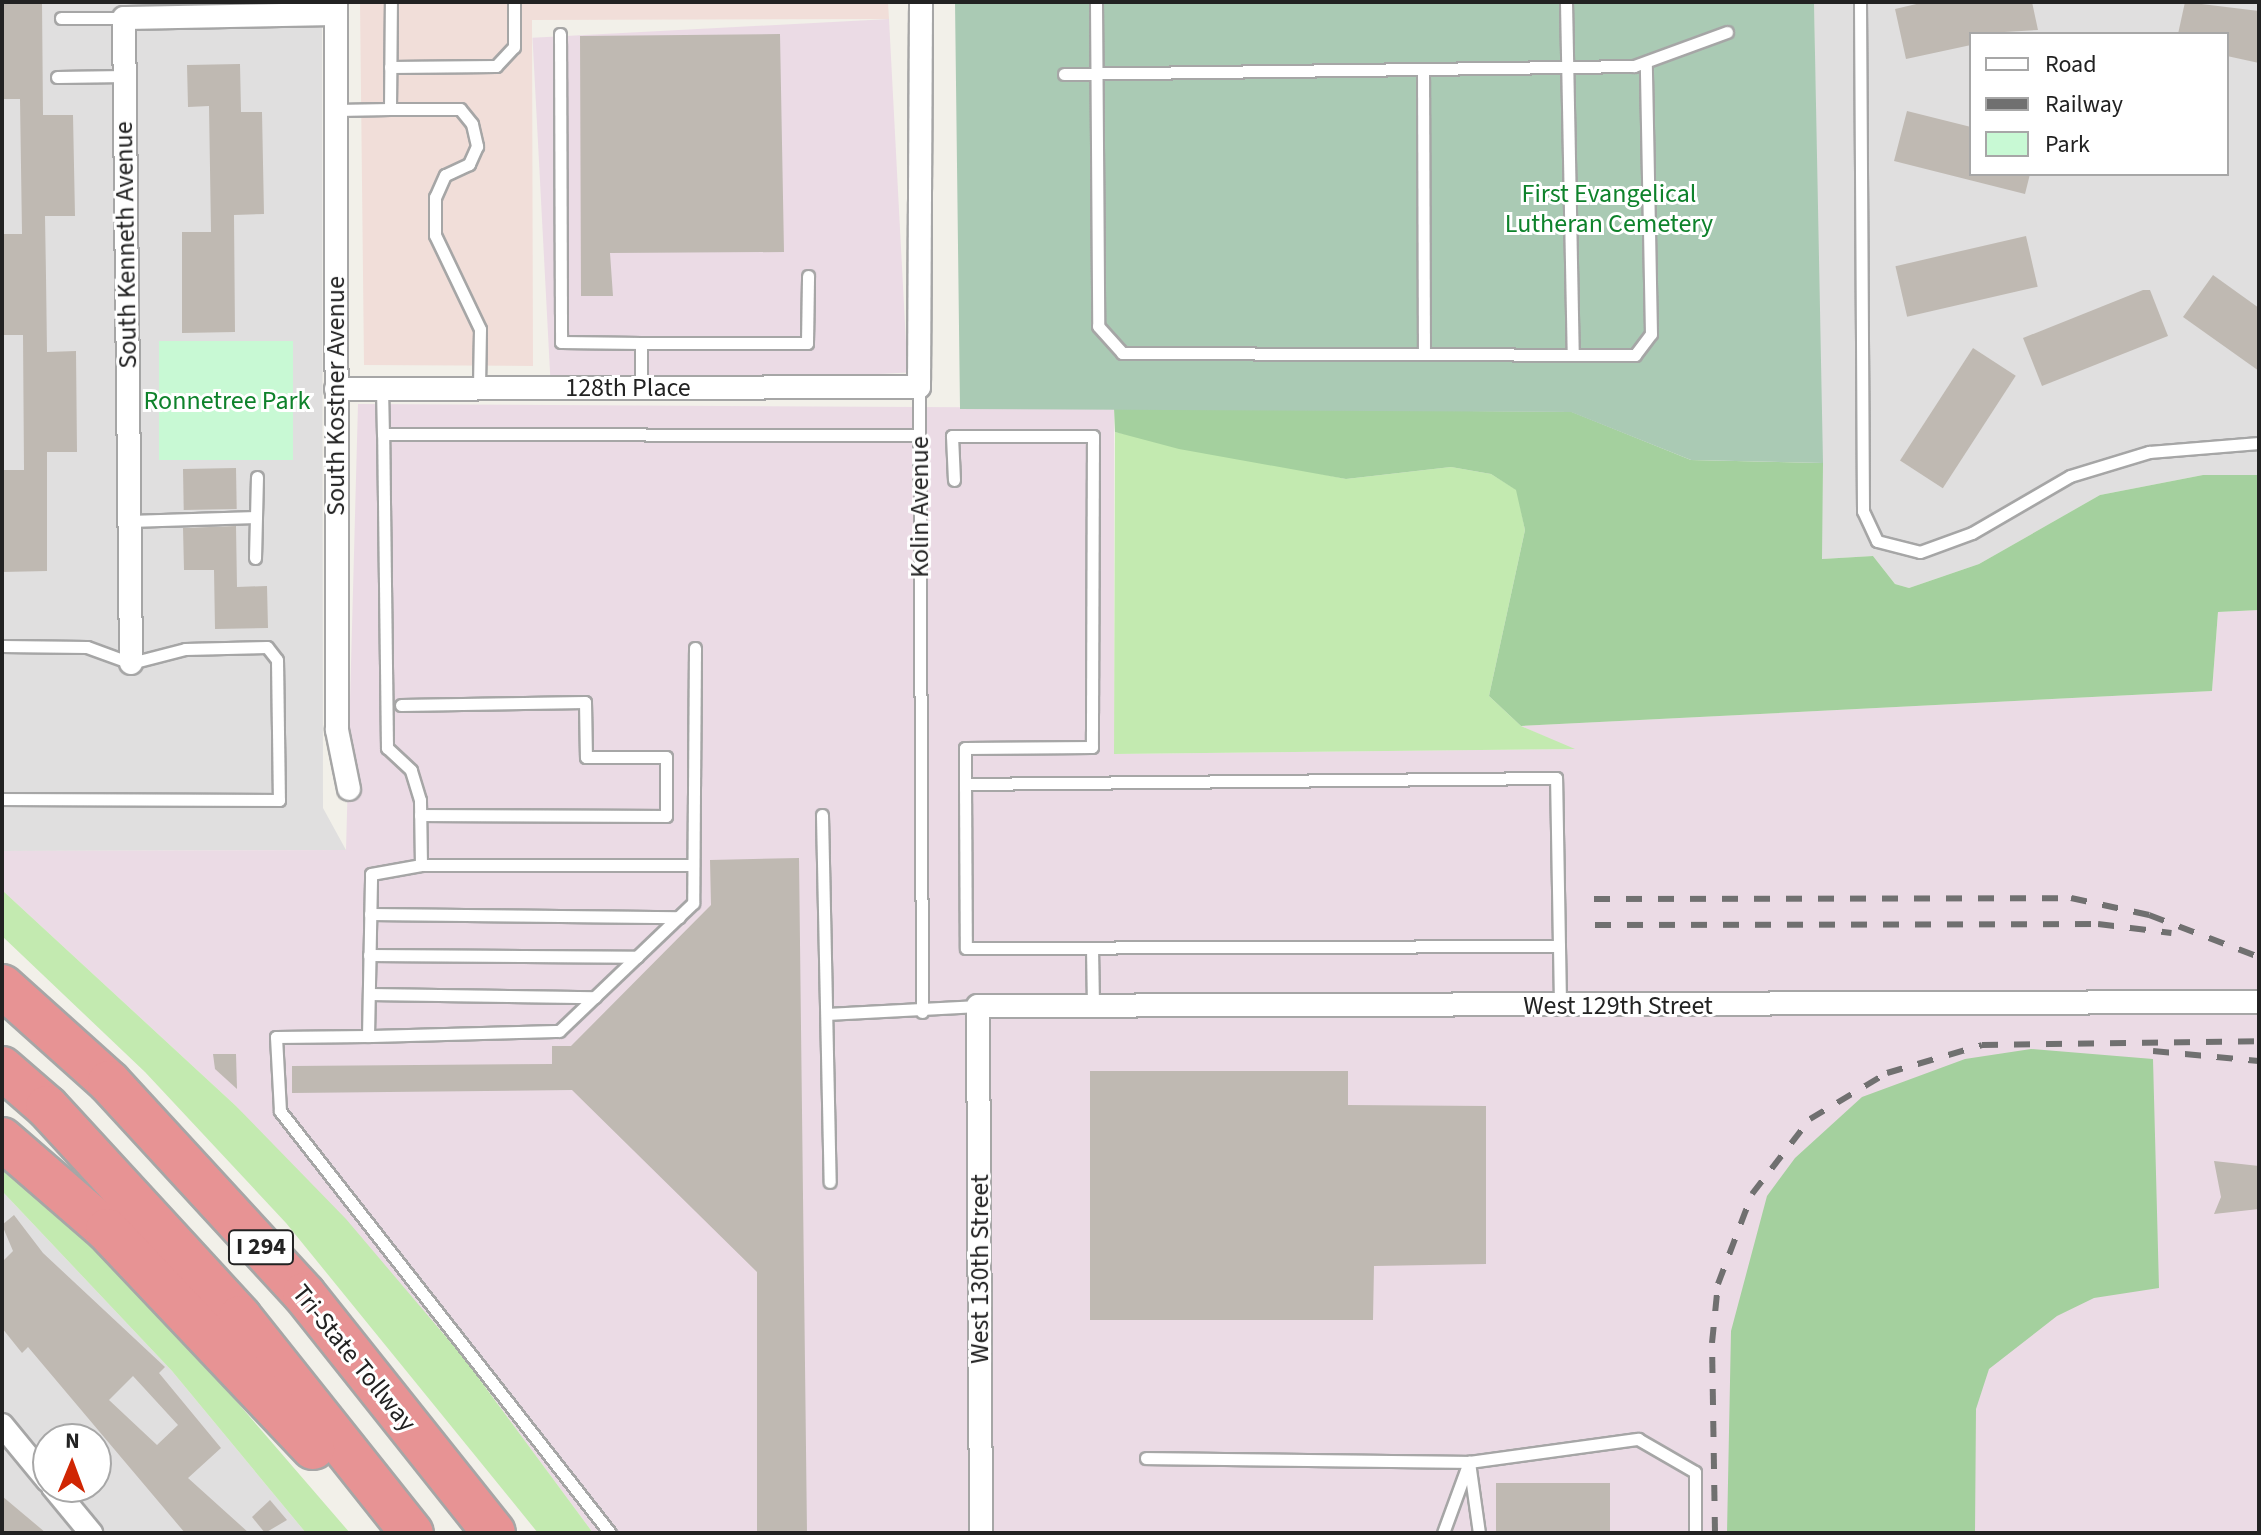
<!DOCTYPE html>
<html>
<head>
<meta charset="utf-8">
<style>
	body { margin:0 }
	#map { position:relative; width:2261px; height:1535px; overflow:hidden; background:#f2f0e9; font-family:"Source Sans 3",sans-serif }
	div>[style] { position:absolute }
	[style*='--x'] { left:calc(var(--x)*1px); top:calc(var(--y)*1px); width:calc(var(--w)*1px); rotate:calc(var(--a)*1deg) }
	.residential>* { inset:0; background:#e0dfdf }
	.commercial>* { inset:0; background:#f1ded9 }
	.industrial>* { inset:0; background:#ebdbe5; transform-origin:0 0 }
	.grass>* { inset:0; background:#c3eab0 }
	.forest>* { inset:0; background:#a4d09e }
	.cemetery>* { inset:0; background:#aacab4 }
	.park>* { inset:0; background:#c8f9d4; transform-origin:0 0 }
	.building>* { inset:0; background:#bfb9b2; transform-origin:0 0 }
	.roads { filter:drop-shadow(2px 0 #a6a6a6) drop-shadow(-2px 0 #a6a6a6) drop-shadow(0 2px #a6a6a6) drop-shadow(0 -2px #a6a6a6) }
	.service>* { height:11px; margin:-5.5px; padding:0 5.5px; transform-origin:5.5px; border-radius:5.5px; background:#fff }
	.minor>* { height:22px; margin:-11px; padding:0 11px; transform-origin:11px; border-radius:11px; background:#fff }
	.motorway>* { height:42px; margin:-21px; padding:0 21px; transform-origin:21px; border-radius:21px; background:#e79394 }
	.rail>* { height:6px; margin-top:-3px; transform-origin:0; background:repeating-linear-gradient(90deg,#707070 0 16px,transparent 0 32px) }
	span { translate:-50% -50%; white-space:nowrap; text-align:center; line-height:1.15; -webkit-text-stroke:6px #fff; paint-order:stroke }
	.shield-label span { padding:2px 6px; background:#fff; border:2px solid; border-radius:6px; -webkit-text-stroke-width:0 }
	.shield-label { font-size:24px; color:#222; font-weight:700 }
	.park-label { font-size:26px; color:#0e822b }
	.street-label { font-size:26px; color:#222 }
	.frame { position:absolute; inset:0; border:4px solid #222; pointer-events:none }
	.legend { position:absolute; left:1969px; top:32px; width:260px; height:144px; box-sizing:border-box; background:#fff; border:2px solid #a7a7a7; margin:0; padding:10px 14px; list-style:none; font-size:24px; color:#222 }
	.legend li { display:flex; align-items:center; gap:16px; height:40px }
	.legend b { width:40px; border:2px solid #a7a7a7 }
	.north { position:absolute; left:32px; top:1423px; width:80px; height:80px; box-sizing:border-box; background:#fff; border:2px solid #a7a7a7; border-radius:50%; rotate:1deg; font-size:22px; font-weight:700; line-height:32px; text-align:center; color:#222 }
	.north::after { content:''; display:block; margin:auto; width:28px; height:36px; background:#d02603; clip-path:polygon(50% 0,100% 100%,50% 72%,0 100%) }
</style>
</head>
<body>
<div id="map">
	<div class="residential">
		<i style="clip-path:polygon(2px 2px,322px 2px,323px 808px,346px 850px,2px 851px)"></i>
		<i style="clip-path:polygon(evenodd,1814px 2px,2259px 2px,2259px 475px,2203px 475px,2100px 495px,1979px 564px,1909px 588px,1895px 584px,1873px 556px,1822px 559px,1814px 2px,1971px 34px,2227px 34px,2227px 174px,1971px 174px,1971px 34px)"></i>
		<i style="clip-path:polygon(evenodd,2px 1191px,172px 1371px,306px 1533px,2px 1533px,2px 1191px,48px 1439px,96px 1439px,96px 1487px,48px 1487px,48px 1439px)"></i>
	</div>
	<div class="commercial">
		<i style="clip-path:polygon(360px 2px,888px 2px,889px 19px,532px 20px,533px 366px,364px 365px)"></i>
	</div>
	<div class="industrial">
		<i style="left:889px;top:19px;width:354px;height:357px;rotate:87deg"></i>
		<i style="clip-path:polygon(358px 404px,1114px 408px,1114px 754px,1572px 749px,1521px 726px,2212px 691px,2218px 612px,2259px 610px,2259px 1533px,593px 1533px,463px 1357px,236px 1106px,2px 890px,2px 851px,346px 850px)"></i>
	</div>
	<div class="grass">
		<i style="clip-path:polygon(1115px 432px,1346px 479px,1451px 467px,1491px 474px,1517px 490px,1525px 530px,1489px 696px,1521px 726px,1575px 749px,1114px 754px)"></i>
		<i style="clip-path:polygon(2px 890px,236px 1106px,346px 1219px,463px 1357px,593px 1533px,538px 1533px,286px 1223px,145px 1072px,2px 936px)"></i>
		<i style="clip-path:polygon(2px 1156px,136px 1285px,350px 1533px,306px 1533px,172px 1371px,2px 1191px)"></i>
	</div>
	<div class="forest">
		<i style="clip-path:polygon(1114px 408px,1572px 412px,1691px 460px,1823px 463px,1822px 559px,1873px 556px,1895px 584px,1909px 588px,1979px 564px,2100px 495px,2203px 475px,2259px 475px,2259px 610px,2218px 612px,2212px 691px,1521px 726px,1489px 696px,1525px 530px,1516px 490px,1491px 474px,1451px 467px,1346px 479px,1179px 449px,1115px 432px)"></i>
		<i style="clip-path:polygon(2031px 1049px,2153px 1059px,2159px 1288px,2094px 1298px,2057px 1316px,1989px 1369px,1976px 1409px,1975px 1533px,1727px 1533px,1731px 1331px,1767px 1196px,1795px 1158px,1862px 1097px,1965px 1059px)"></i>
	</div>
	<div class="cemetery">
		<i style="clip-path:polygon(955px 2px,1814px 2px,1823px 463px,1691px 460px,1571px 412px,960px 409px)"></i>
	</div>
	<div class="park">
		<i style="left:293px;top:341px;width:119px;height:134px;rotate:90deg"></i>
	</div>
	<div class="building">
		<i style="clip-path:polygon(2px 2px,42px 2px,43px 115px,73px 115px,75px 216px,45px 216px,46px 276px,47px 352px,76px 351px,77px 452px,47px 452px,47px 571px,2px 572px,2px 470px,24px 470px,23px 335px,2px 335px,2px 234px,22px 234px,20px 99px,2px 99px)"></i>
		<i style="clip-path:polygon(1925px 2px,2032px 2px,2038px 30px,1971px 34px,1971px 45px,1906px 59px,1895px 9px)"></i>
		<i style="clip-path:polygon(2185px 2px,2259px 11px,2259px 63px,2227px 56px,2227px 34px,2178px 34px)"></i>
		<i style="clip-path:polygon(780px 34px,784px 252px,610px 253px,613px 296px,581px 296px,580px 36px)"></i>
		<i style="clip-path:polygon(240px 64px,241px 112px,262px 112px,264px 214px,234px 215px,235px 332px,182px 333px,182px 232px,211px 232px,209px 106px,188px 107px,187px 65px)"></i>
		<i style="clip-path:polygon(1907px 111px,1971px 127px,1971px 174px,2030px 174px,2025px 194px,1894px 161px)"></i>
		<i style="left:2026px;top:236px;width:52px;height:134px;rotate:77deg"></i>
		<i style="clip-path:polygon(2213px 275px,2259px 308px,2259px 371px,2183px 317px)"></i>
		<i style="clip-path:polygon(2143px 290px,2150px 290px,2168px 336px,2042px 386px,2023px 338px)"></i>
		<i style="left:1973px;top:348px;width:51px;height:134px;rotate:33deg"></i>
		<i style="left:236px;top:468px;width:41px;height:53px;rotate:89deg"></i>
		<i style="clip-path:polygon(236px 526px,237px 587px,267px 586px,268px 628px,215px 629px,214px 570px,184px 570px,183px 528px)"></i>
		<i style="clip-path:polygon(799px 858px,807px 1533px,757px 1533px,757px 1272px,572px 1090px,292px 1093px,292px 1066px,552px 1064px,552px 1046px,571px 1046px,711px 905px,710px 860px)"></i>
		<i style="clip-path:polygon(213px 1054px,236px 1054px,237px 1089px,215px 1069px)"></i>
		<i style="clip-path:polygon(1090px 1071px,1348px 1071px,1348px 1105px,1486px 1106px,1486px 1264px,1374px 1266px,1373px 1320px,1090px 1320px)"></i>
		<i style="clip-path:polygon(2214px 1161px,2259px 1166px,2259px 1209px,2214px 1214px,2221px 1197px)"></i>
		<i style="clip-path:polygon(evenodd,14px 1215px,43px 1253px,165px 1367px,159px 1373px,221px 1448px,188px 1478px,249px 1533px,185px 1533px,28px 1347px,22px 1353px,2px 1328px,2px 1262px,13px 1251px,2px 1225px,14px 1215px,133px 1376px,178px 1425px,157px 1445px,109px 1400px,133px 1376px)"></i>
		<i style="left:1610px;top:1483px;width:50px;height:114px;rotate:90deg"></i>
		<i style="clip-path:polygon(2px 1496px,46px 1533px,2px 1533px)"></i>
		<i style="clip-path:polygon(270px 1500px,287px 1520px,265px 1533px,252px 1517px)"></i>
	</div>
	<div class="roads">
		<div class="service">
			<i style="--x:1096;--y:2;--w:324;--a:89.6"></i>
			<i style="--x:1098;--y:326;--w:36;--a:48"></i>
			<i style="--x:1122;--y:353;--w:513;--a:0.22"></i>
			<i style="--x:1635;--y:355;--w:26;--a:-53"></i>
			<i style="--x:1651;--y:334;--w:269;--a:-91.1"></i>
			<i style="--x:1566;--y:2;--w:351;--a:88.9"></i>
			<i style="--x:1860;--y:2;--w:509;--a:89.66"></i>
			<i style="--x:1863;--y:511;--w:33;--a:65"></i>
			<i style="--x:1877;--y:541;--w:44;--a:14.3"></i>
			<i style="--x:1920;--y:552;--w:55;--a:-20.1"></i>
			<i style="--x:1972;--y:533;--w:113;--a:-30.2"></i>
			<i style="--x:2070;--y:476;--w:83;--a:-16.9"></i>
			<i style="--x:2149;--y:452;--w:110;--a:-4.7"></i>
			<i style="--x:61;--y:18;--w:63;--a:0"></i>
			<i style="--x:560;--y:34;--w:308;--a:89.8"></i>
			<i style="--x:561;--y:342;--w:80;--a:0.7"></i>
			<i style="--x:641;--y:343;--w:44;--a:90"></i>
			<i style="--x:390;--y:67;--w:106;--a:-0.5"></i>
			<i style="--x:496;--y:66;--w:26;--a:-47"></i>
			<i style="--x:514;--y:47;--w:45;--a:-90"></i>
			<i style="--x:1423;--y:70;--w:283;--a:89.8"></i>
			<i style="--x:1064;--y:74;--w:570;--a:-0.8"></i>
			<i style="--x:1634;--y:66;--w:99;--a:-20.1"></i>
			<i style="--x:57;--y:77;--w:68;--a:-0.8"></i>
			<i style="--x:390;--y:109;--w:70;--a:0"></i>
			<i style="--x:460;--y:109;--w:19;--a:51"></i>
			<i style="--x:472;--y:124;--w:23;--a:77"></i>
			<i style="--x:477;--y:146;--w:20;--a:114"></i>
			<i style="--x:469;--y:164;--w:26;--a:155"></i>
			<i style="--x:445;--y:175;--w:24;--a:114"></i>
			<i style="--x:435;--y:197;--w:38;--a:90"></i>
			<i style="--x:435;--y:235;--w:104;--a:64.4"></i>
			<i style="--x:480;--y:329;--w:59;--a:91"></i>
			<i style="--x:336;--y:110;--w:54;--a:-1.1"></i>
			<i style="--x:390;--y:109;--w:107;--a:-89.5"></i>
			<i style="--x:641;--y:343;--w:166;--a:0"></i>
			<i style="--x:807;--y:343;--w:67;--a:-89.1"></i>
			<i style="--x:919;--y:387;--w:625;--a:89.72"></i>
			<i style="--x:382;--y:388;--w:46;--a:88.8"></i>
			<i style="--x:954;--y:480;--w:44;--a:-92.6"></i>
			<i style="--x:952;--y:436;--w:141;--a:0"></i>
			<i style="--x:1093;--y:436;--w:311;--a:90.2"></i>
			<i style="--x:1092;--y:747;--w:127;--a:179.5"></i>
			<i style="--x:965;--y:748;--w:36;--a:90"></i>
			<i style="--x:965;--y:784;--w:164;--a:89.7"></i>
			<i style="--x:966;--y:948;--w:593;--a:-0.19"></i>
			<i style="--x:1559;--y:946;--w:168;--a:-91"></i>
			<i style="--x:1556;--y:778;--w:591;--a:179.42"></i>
			<i style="--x:129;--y:521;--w:127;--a:-1.8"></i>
			<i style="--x:255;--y:558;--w:81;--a:-88.6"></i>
			<i style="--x:2;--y:646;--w:85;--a:0.7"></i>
			<i style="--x:87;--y:647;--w:47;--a:20"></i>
			<i style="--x:131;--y:663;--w:56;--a:-14.5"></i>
			<i style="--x:185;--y:649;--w:82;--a:-1.4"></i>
			<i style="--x:267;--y:647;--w:16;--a:52"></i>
			<i style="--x:277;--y:660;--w:140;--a:89.2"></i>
			<i style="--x:279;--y:800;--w:277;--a:-179.8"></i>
			<i style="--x:695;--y:648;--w:255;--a:90.4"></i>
			<i style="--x:693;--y:903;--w:185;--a:136.3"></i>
			<i style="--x:559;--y:1031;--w:191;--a:178.5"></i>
			<i style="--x:368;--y:1036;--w:162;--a:-88.9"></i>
			<i style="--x:371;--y:874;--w:51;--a:-10.2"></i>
			<i style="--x:421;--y:865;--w:65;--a:-90.9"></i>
			<i style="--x:420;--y:800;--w:31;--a:-107"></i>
			<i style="--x:411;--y:770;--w:33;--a:-137"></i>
			<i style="--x:387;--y:748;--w:314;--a:-90.7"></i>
			<i style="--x:383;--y:434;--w:536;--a:0.11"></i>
			<i style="--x:401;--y:705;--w:184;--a:-0.9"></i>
			<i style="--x:585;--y:702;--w:55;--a:89"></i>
			<i style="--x:586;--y:757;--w:80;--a:0"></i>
			<i style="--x:666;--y:757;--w:59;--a:90"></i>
			<i style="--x:666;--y:816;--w:246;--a:-179.8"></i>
			<i style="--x:822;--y:815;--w:367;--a:88.8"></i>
			<i style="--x:421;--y:865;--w:272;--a:0"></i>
			<i style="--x:370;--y:914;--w:309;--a:0.6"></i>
			<i style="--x:1559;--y:946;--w:59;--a:89"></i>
			<i style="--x:1092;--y:948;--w:59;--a:89"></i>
			<i style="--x:369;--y:955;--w:268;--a:0.4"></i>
			<i style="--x:369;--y:994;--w:226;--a:0.8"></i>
			<i style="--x:827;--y:1014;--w:151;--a:-3"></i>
			<i style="--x:368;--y:1036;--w:92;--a:179.4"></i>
			<i style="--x:276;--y:1037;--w:74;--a:86.9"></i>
			<i style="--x:280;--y:1111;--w:536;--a:51.97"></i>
			<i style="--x:1146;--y:1458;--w:323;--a:0.7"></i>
			<i style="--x:1469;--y:1462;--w:72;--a:82"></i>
			<i style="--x:1443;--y:1533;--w:76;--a:-69.9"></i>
			<i style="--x:1469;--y:1462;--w:171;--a:-7.8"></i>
			<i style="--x:1638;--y:1439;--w:66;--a:30.1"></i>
			<i style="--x:1695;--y:1472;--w:61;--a:90"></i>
		</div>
		<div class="minor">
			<i style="--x:336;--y:2;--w:728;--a:89.92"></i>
			<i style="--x:337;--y:730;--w:60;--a:78.5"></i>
			<i style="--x:336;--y:389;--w:583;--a:-0.2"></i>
			<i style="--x:919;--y:387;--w:385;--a:-89.7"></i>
			<i style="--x:131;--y:663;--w:645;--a:-90.62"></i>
			<i style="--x:124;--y:18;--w:212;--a:-1.1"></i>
			<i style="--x:2;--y:1425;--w:72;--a:50.6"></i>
			<i style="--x:53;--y:1487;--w:60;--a:50.4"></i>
			<i style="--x:981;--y:1533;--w:527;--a:-90.33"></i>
			<i style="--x:978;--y:1006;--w:1281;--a:-0.18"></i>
		</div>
		<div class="motorway">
			<i style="--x:2;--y:986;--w:144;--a:41.9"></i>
			<i style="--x:109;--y:1082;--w:288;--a:47.4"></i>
			<i style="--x:304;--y:1294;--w:305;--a:51.5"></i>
			<i style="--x:2;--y:1068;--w:60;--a:40.9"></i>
			<i style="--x:47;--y:1107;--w:285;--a:47.4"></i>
			<i style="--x:240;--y:1317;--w:276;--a:51.5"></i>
			<i style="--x:2;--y:1139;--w:139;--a:40.9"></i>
			<i style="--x:107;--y:1230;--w:300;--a:46.6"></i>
		</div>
	</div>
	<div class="rail">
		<i style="--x:1594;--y:899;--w:477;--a:-0.1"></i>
		<i style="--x:2071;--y:898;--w:80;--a:12.3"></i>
		<i style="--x:2149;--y:915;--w:118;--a:20.9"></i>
		<i style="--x:1595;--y:925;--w:503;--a:-0.11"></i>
		<i style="--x:2098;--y:924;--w:74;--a:7"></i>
		<i style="--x:2153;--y:1051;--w:106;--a:5.4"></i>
		<i style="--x:1715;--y:1533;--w:190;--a:-90.9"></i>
		<i style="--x:1712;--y:1343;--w:59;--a:-84.2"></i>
		<i style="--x:1718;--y:1284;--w:96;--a:-69.3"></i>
		<i style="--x:1752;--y:1194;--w:95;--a:-52.3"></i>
		<i style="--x:1810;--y:1119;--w:90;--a:-30.9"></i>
		<i style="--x:1887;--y:1073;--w:99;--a:-16.4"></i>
		<i style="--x:1982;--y:1045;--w:277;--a:-0.8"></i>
	</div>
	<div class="shield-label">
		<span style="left:261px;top:1247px">I 294</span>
	</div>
	<div class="park-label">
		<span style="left:1609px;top:209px">First Evangelical<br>Lutheran Cemetery</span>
		<span style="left:227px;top:401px">Ronnetree Park</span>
	</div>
	<div class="street-label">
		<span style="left:126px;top:245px;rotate:-91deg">South Kenneth Avenue</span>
		<span style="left:628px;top:388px">128th Place</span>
		<span style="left:336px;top:396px;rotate:-90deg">South Kostner Avenue</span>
		<span style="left:920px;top:507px;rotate:-90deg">Kolin Avenue</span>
		<span style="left:1618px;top:1006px">West 129th Street</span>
		<span style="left:980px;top:1269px;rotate:-90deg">West 130th Street</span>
		<span style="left:354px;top:1358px;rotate:51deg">Tri-State Tollway</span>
	</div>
	<div class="frame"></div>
	<ul class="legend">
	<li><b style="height:10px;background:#fff"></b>Road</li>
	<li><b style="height:10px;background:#707070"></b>Railway</li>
	<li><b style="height:22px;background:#c8f9d4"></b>Park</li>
	</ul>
	<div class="north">N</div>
</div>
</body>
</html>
